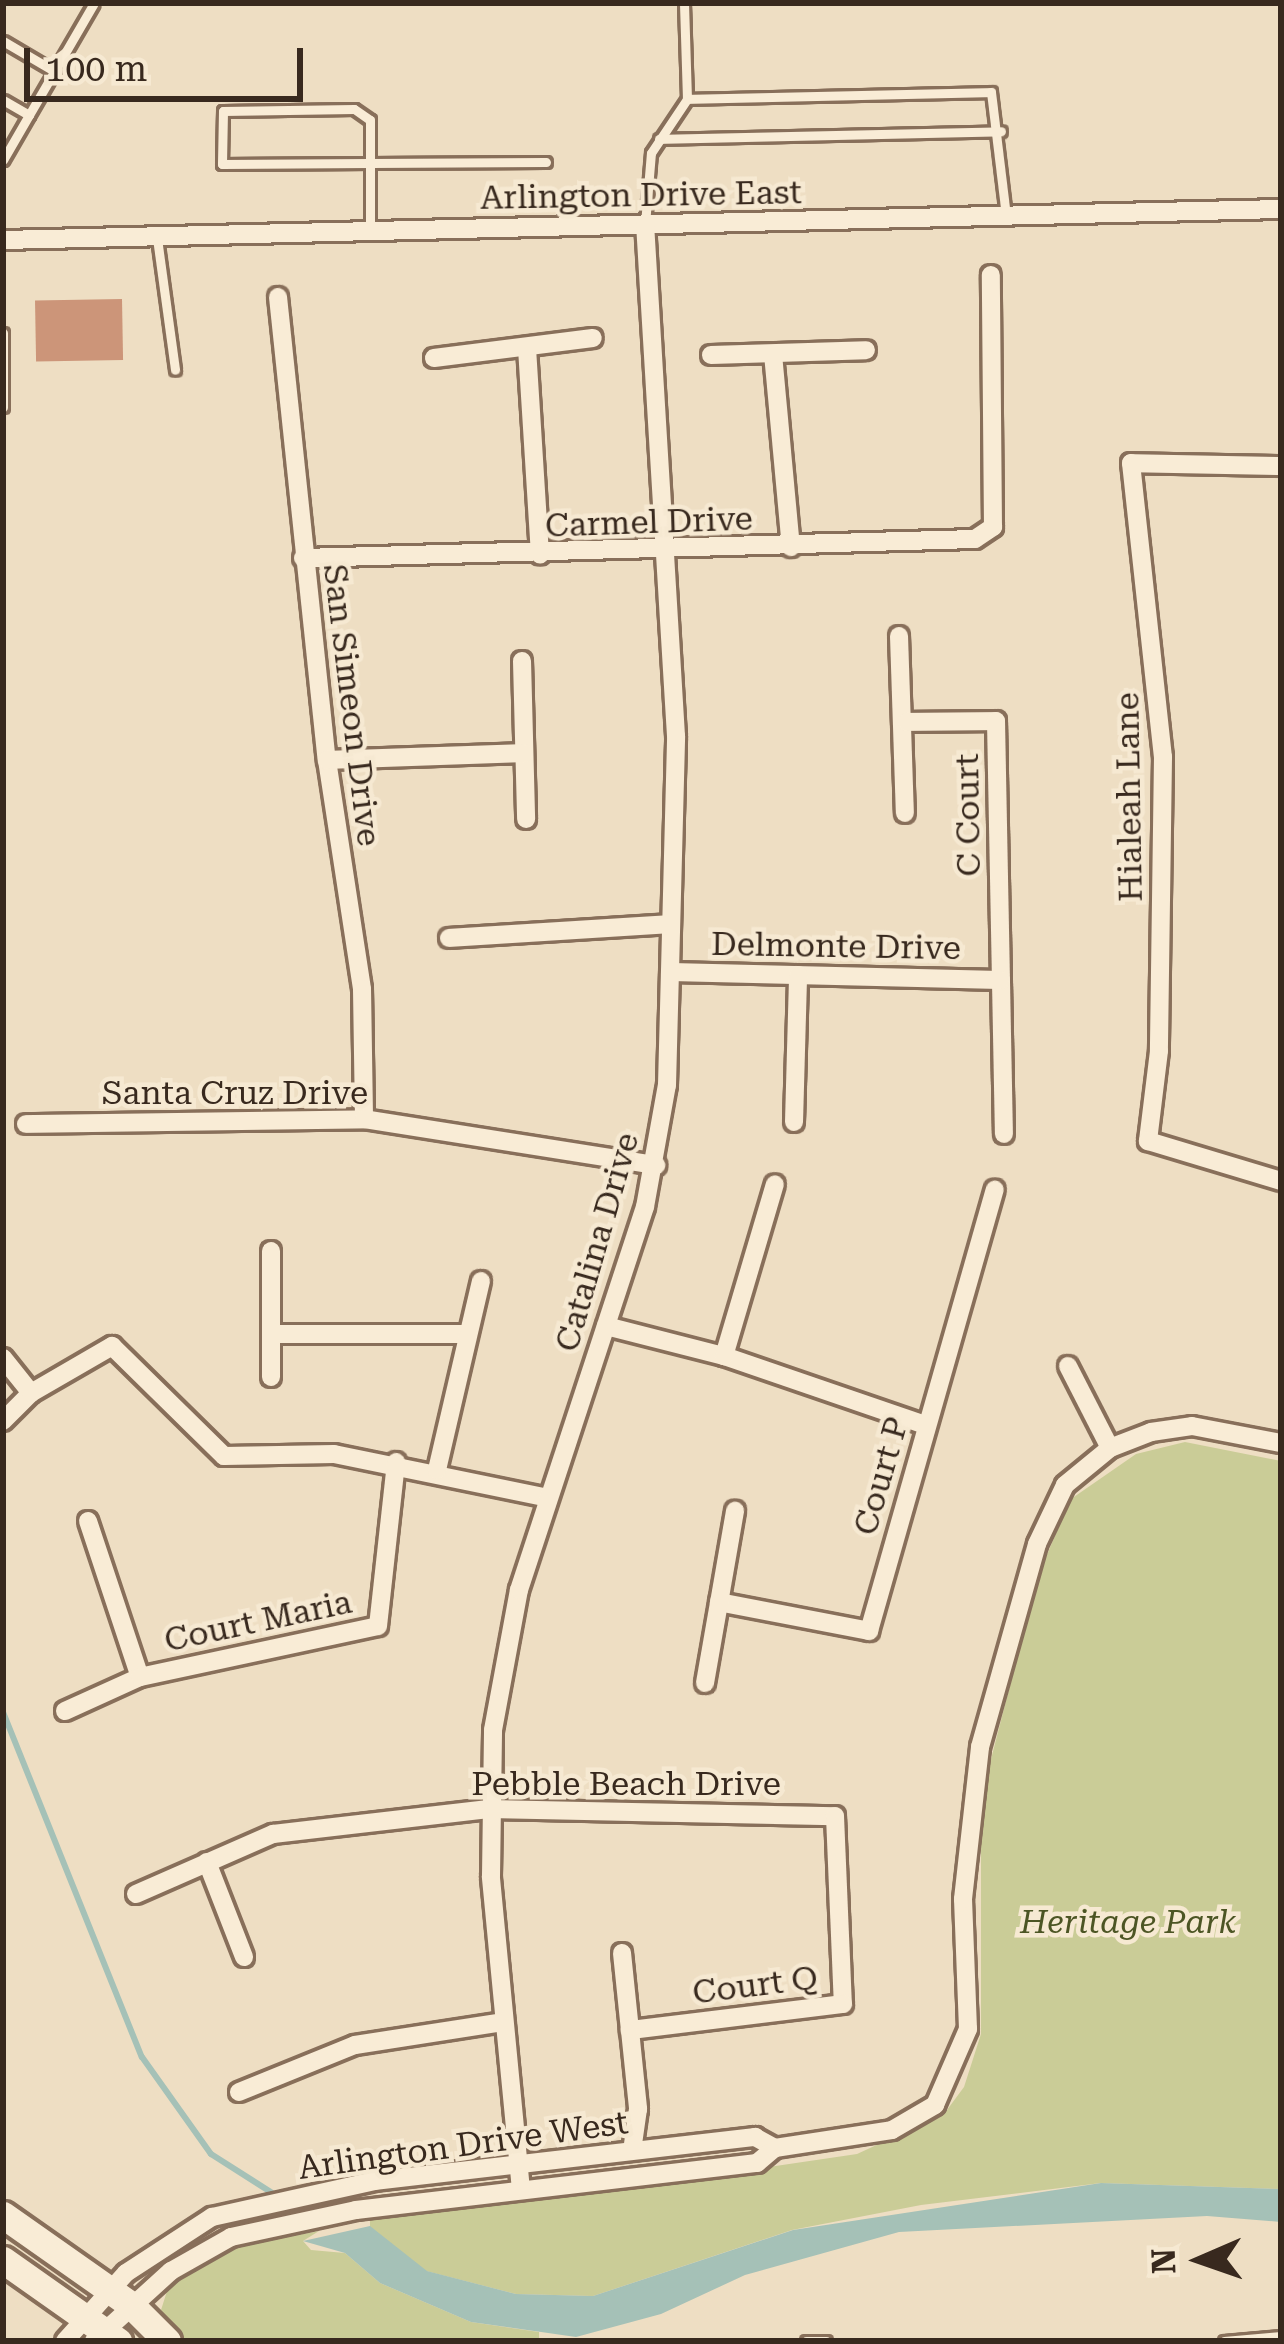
<!DOCTYPE html>
<html>
<head>
<meta charset="utf-8">
<style>
	body { margin:0 }
	#map { position:relative; width:1284px; height:2344px; overflow:hidden; background:#eedec3; font-family:"Roboto Serif",serif }
	div>[style] { position:absolute }
	[style*='--x'] { left:calc(var(--x)*1px); top:calc(var(--y)*1px); width:calc(var(--w)*1px); rotate:calc(var(--a)*1deg) }
	.green>* { inset:0; background:#cacc97 }
	.water>* { inset:0; background:#a5c1b7 }
	.stream>* { height:6px; margin:-3px; padding:0 3px; transform-origin:3px; border-radius:3px; background:#a5c1b7 }
	.building>* { inset:0; background:#cc9579; transform-origin:0 0 }
	.roads { filter:drop-shadow(3px 0 #886f5a) drop-shadow(-3px 0 #886f5a) drop-shadow(0 3px #886f5a) drop-shadow(0 -3px #886f5a) }
	.lane>* { height:9px; margin:-4.5px; padding:0 4.5px; transform-origin:4.5px; border-radius:4.5px; background:#f9ecd6 }
	.street>* { height:18px; margin:-9px; padding:0 9px; transform-origin:9px; border-radius:9px; background:#f9ecd6 }
	.secondary>* { height:27px; margin:-13.5px; padding:0 13.5px; transform-origin:13.5px; border-radius:13.5px; background:#f9ecd6 }
	span { translate:-50% -50%; white-space:nowrap; text-align:center; line-height:1.15; -webkit-text-stroke:9px #f6e9d2; paint-order:stroke }
	.street-label { font-size:33px; color:#38291e }
	.park-label { font-size:33px; color:#4c5524; font-style:italic }
	.frame { position:absolute; inset:0; border:6px solid #38291e; pointer-events:none }
	.north { position:absolute; left:1140px; top:2200px; width:120px; height:120px; -webkit-text-stroke:9px #f6e9d2; paint-order:stroke; rotate:268deg; font-size:33px; font-weight:700; line-height:48px; text-align:center; color:#38291e }
	.north::after { content:''; display:block; margin:auto; width:42px; height:54px; background:#38291e; clip-path:polygon(50% 0,100% 100%,50% 72%,0 100%) }
	.scale { position:absolute; left:24px; top:48px; width:279px; height:54px; box-sizing:border-box; border:6px solid #38291e; border-top:0; padding-left:15px; font-size:36px; line-height:42px; white-space:nowrap; color:#38291e; -webkit-text-stroke:9px #f6e9d2; paint-order:stroke }
</style>
</head>
<body>
<div id="map">
	<div class="green">
		<i style="clip-path:polygon(1185px 1442px,1281px 1461px,1281px 2189px,1101px 2183px,921px 2205px,792px 2230px,593px 2296px,516px 2294px,426px 2271px,370px 2233px,370px 2212px,632px 2187px,857px 2154px,944px 2114px,964px 2087px,981px 2034px,981px 1798px,1039px 1573px,1071px 1499px,1136px 1454px)"></i>
		<i style="clip-path:polygon(319px 2231px,303px 2241px,311px 2250px,345px 2253px,380px 2283px,471px 2322px,539px 2332px,539px 2341px,184px 2341px,161px 2310px,168px 2288px,229px 2248px)"></i>
	</div>
	<div class="water">
		<i style="clip-path:polygon(1101px 2183px,1281px 2189px,1281px 2222px,1207px 2216px,899px 2232px,745px 2275px,661px 2314px,576px 2337px,471px 2322px,380px 2283px,345px 2253px,303px 2241px,370px 2226px,427px 2271px,516px 2294px,593px 2296px,793px 2230px)"></i>
	</div>
	<div class="stream">
		<i style="--x:3;--y:1712;--w:372;--a:68.1"></i>
		<i style="--x:142;--y:2057;--w:119;--a:54.6"></i>
		<i style="--x:211;--y:2154;--w:82;--a:32.5"></i>
	</div>
	<div class="building">
		<i style="left:122px;top:299px;width:61px;height:87px;rotate:89deg"></i>
	</div>
	<div class="roads">
		<div class="lane">
			<i style="--x:3;--y:41;--w:59;--a:30.5"></i>
			<i style="--x:687;--y:99;--w:304;--a:-1.3"></i>
			<i style="--x:991;--y:92;--w:125;--a:83.1"></i>
			<i style="--x:3;--y:100;--w:30;--a:30"></i>
			<i style="--x:29;--y:115;--w:52;--a:120"></i>
			<i style="--x:29;--y:115;--w:129;--a:-59.9"></i>
			<i style="--x:659;--y:139;--w:342;--a:-1.3"></i>
			<i style="--x:645;--y:224;--w:71;--a:-85.2"></i>
			<i style="--x:651;--y:153;--w:65;--a:-56.3"></i>
			<i style="--x:687;--y:99;--w:96;--a:-91.8"></i>
			<i style="--x:370;--y:231;--w:111;--a:-90"></i>
			<i style="--x:370;--y:120;--w:19;--a:-145"></i>
			<i style="--x:354;--y:109;--w:131;--a:179.1"></i>
			<i style="--x:223;--y:111;--w:53;--a:91.1"></i>
			<i style="--x:222;--y:164;--w:148;--a:-0.4"></i>
			<i style="--x:370;--y:163;--w:176;--a:-0.3"></i>
			<i style="--x:157;--y:238;--w:133;--a:82.2"></i>
			<i style="--x:3;--y:333;--w:74;--a:90"></i>
			<i style="--x:806;--y:2341;--w:20;--a:0"></i>
			<i style="--x:1224;--y:2341;--w:57;--a:-5"></i>
		</div>
		<div class="street">
			<i style="--x:3;--y:240;--w:1278;--a:-1.39"></i>
			<i style="--x:278;--y:297;--w:466;--a:84"></i>
			<i style="--x:327;--y:760;--w:232;--a:81.3"></i>
			<i style="--x:362;--y:989;--w:130;--a:89.1"></i>
			<i style="--x:527;--y:348;--w:207;--a:86.4"></i>
			<i style="--x:773;--y:354;--w:194;--a:84.7"></i>
			<i style="--x:711;--y:355;--w:155;--a:-1.8"></i>
			<i style="--x:434;--y:358;--w:160;--a:-7.2"></i>
			<i style="--x:1281;--y:466;--w:150;--a:-178.9"></i>
			<i style="--x:1131;--y:463;--w:296;--a:83.8"></i>
			<i style="--x:1163;--y:757;--w:294;--a:90.8"></i>
			<i style="--x:1159;--y:1051;--w:91;--a:97"></i>
			<i style="--x:1148;--y:1141;--w:139;--a:16.7"></i>
			<i style="--x:303;--y:558;--w:672;--a:-1.62"></i>
			<i style="--x:975;--y:539;--w:22;--a:-34"></i>
			<i style="--x:993;--y:527;--w:252;--a:-90.5"></i>
			<i style="--x:899;--y:636;--w:177;--a:88.1"></i>
			<i style="--x:522;--y:661;--w:158;--a:88.5"></i>
			<i style="--x:907;--y:722;--w:89;--a:-0.6"></i>
			<i style="--x:996;--y:721;--w:413;--a:88.9"></i>
			<i style="--x:327;--y:760;--w:197;--a:-2"></i>
			<i style="--x:449;--y:938;--w:222;--a:-3.6"></i>
			<i style="--x:670;--y:972;--w:331;--a:1.4"></i>
			<i style="--x:794;--y:1122;--w:147;--a:-88.4"></i>
			<i style="--x:26;--y:1124;--w:338;--a:-0.8"></i>
			<i style="--x:364;--y:1119;--w:296;--a:9"></i>
			<i style="--x:271;--y:1251;--w:126;--a:90"></i>
			<i style="--x:606;--y:1326;--w:122;--a:14.3"></i>
			<i style="--x:724;--y:1356;--w:213;--a:18.9"></i>
			<i style="--x:271;--y:1334;--w:197;--a:0"></i>
			<i style="--x:724;--y:1356;--w:179;--a:-73.5"></i>
			<i style="--x:3;--y:1358;--w:45;--a:51.3"></i>
			<i style="--x:1068;--y:1366;--w:92;--a:62.9"></i>
			<i style="--x:3;--y:1421;--w:40;--a:-45"></i>
			<i style="--x:31;--y:1393;--w:94;--a:-30.1"></i>
			<i style="--x:112;--y:1346;--w:157;--a:44.5"></i>
			<i style="--x:224;--y:1456;--w:110;--a:-1"></i>
			<i style="--x:334;--y:1454;--w:219;--a:11.6"></i>
			<i style="--x:437;--y:1470;--w:194;--a:-76.9"></i>
			<i style="--x:88;--y:1521;--w:164;--a:71.6"></i>
			<i style="--x:719;--y:1602;--w:153;--a:10.9"></i>
			<i style="--x:869;--y:1631;--w:459;--a:-74.1"></i>
			<i style="--x:705;--y:1683;--w:175;--a:-80.1"></i>
			<i style="--x:65;--y:1711;--w:82;--a:-24.4"></i>
			<i style="--x:140;--y:1677;--w:243;--a:-12.1"></i>
			<i style="--x:378;--y:1626;--w:165;--a:-83.7"></i>
			<i style="--x:207;--y:1862;--w:102;--a:68.7"></i>
			<i style="--x:136;--y:1894;--w:150;--a:-23.7"></i>
			<i style="--x:273;--y:1834;--w:217;--a:-6.6"></i>
			<i style="--x:489;--y:1809;--w:346;--a:1.2"></i>
			<i style="--x:835;--y:1816;--w:188;--a:87.6"></i>
			<i style="--x:843;--y:2004;--w:215;--a:173"></i>
			<i style="--x:622;--y:1953;--w:157;--a:84.1"></i>
			<i style="--x:638;--y:2109;--w:42;--a:98.1"></i>
			<i style="--x:239;--y:2092;--w:125;--a:-22.1"></i>
			<i style="--x:355;--y:2045;--w:151;--a:-8.8"></i>
			<i style="--x:521;--y:2190;--w:315;--a:-95.5"></i>
			<i style="--x:491;--y:1876;--w:146;--a:-89.2"></i>
			<i style="--x:493;--y:1730;--w:142;--a:-79.5"></i>
			<i style="--x:519;--y:1590;--w:403;--a:-71.8"></i>
			<i style="--x:645;--y:1207;--w:124;--a:-79.8"></i>
			<i style="--x:667;--y:1085;--w:349;--a:-88.5"></i>
			<i style="--x:676;--y:736;--w:513;--a:-93.46"></i>
			<i style="--x:65;--y:2341;--w:91;--a:-48.1"></i>
			<i style="--x:126;--y:2273;--w:103;--a:-33.1"></i>
			<i style="--x:212;--y:2217;--w:166;--a:-12.5"></i>
			<i style="--x:374;--y:2181;--w:384;--a:-6.6"></i>
			<i style="--x:755;--y:2137;--w:23;--a:29"></i>
			<i style="--x:94;--y:2341;--w:104;--a:-42.3"></i>
			<i style="--x:171;--y:2271;--w:69;--a:-29.5"></i>
			<i style="--x:231;--y:2237;--w:128;--a:-12.2"></i>
			<i style="--x:356;--y:2210;--w:404;--a:-6.7"></i>
			<i style="--x:757;--y:2163;--w:23;--a:-40"></i>
			<i style="--x:775;--y:2148;--w:118;--a:-8.7"></i>
			<i style="--x:892;--y:2130;--w:50;--a:-30.2"></i>
			<i style="--x:935;--y:2105;--w:83;--a:-66.5"></i>
			<i style="--x:968;--y:2029;--w:130;--a:-92.2"></i>
			<i style="--x:963;--y:1899;--w:153;--a:-83.6"></i>
			<i style="--x:980;--y:1747;--w:211;--a:-74.3"></i>
			<i style="--x:1037;--y:1544;--w:65;--a:-64.6"></i>
			<i style="--x:1065;--y:1485;--w:58;--a:-39.4"></i>
			<i style="--x:1110;--y:1448;--w:44;--a:-21.3"></i>
			<i style="--x:1151;--y:1432;--w:41;--a:-8.3"></i>
			<i style="--x:1192;--y:1426;--w:91;--a:10.8"></i>
		</div>
		<div class="secondary">
			<i style="--x:3;--y:2215;--w:156;--a:35.1"></i>
			<i style="--x:131;--y:2305;--w:51;--a:45"></i>
			<i style="--x:3;--y:2260;--w:141;--a:35.2"></i>
		</div>
	</div>
	<div class="street-label">
		<span style="left:641px;top:195px;rotate:-1deg">Arlington Drive East</span>
		<span style="left:649px;top:522px;rotate:-2deg">Carmel Drive</span>
		<span style="left:352px;top:705px;rotate:83deg">San Simeon Drive</span>
		<span style="left:1129px;top:797px;rotate:-91deg">Hialeah Lane</span>
		<span style="left:968px;top:815px;rotate:-91deg">C Court</span>
		<span style="left:836px;top:946px;rotate:1deg">Delmonte Drive</span>
		<span style="left:235px;top:1093px">Santa Cruz Drive</span>
		<span style="left:597px;top:1242px;rotate:-74deg">Catalina Drive</span>
		<span style="left:881px;top:1476px;rotate:-74deg">Court P</span>
		<span style="left:258px;top:1621px;rotate:-12deg">Court Maria</span>
		<span style="left:626px;top:1784px">Pebble Beach Drive</span>
		<span style="left:755px;top:1985px;rotate:-7deg">Court Q</span>
		<span style="left:463px;top:2145px;rotate:-8deg">Arlington Drive West</span>
	</div>
	<div class="park-label">
		<span style="left:1128px;top:1922px">Heritage Park</span>
	</div>
	<div class="frame"></div>
	<div class="north">N</div>
	<div class="scale">100 m</div>
</div>
</body>
</html>
